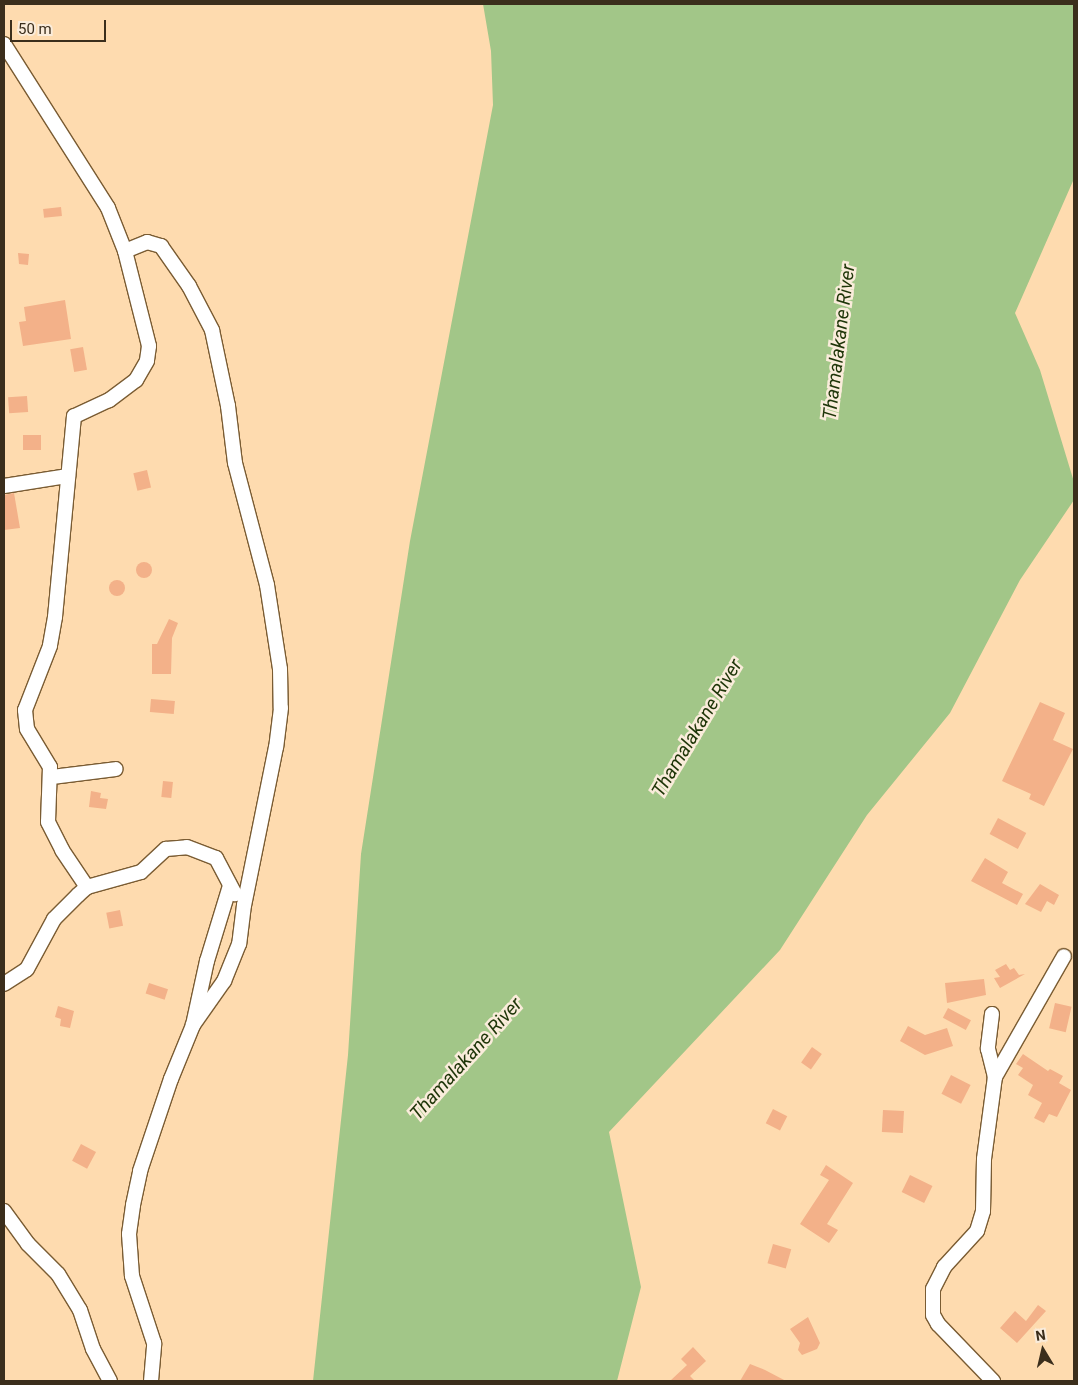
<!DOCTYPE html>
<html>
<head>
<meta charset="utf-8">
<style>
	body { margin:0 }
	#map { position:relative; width:1078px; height:1385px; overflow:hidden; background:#fedbaf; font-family:Roboto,sans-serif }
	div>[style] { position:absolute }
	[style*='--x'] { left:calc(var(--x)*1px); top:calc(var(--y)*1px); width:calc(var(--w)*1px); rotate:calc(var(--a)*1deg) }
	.water>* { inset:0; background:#a2c688 }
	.building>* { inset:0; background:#f3b189; transform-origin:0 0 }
	.round { border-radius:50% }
	.roads { filter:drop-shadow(1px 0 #7a5c33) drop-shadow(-1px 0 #7a5c33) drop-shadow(0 1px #7a5c33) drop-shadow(0 -1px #7a5c33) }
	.minor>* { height:14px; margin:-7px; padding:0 7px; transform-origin:7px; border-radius:7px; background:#fff }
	span { translate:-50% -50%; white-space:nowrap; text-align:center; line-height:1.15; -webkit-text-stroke:5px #faecdb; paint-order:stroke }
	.water-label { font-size:19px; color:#1e3508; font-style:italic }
	.frame { position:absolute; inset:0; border:5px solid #3b2e1c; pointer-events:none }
	.north { position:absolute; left:1018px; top:1325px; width:50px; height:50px; -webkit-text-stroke:4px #faecdb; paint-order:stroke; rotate:351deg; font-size:14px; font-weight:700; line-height:20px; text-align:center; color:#3b2e1c }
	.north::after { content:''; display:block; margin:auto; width:18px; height:22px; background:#3b2e1c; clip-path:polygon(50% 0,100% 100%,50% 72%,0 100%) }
	.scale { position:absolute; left:10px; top:20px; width:96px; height:22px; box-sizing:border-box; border:2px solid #3b2e1c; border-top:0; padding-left:6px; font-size:15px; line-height:18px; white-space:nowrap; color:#3b2e1c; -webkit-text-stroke:4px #faecdb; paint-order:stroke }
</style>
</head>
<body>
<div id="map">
	<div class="water">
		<i style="clip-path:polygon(483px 4px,1074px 4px,1073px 181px,1015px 313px,1040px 370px,1074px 482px,1074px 500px,1020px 580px,950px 713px,867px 815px,780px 950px,609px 1132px,641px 1287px,617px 1381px,313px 1381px,348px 1055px,361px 854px,410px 541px,493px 105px,491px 51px)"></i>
	</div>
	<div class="building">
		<i style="left:61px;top:207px;width:9px;height:18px;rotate:84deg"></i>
		<i style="clip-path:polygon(18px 253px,29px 254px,28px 265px,19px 264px)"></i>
		<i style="clip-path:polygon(65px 300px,71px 339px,23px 346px,19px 322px,26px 321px,24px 307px)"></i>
		<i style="left:83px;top:347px;width:23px;height:13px;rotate:80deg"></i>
		<i style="left:27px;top:396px;width:16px;height:19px;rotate:86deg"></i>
		<i style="left:23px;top:435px;width:18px;height:15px"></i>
		<i style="left:147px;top:470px;width:18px;height:14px;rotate:77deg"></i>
		<i style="clip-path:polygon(14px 493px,20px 528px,4px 530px,4px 495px)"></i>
		<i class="round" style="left:136px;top:562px;width:16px;height:16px"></i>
		<i class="round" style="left:109px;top:580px;width:16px;height:16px"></i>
		<i style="clip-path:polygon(169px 619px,178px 623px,172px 638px,171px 674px,152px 674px,152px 644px,157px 644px)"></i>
		<i style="left:151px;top:699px;width:24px;height:13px;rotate:5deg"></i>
		<i style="clip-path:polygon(1040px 702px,1065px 713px,1053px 740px,1073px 749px,1044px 806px,1029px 799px,1031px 794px,1002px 781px)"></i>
		<i style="left:163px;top:781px;width:10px;height:16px;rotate:6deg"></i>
		<i style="clip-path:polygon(91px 791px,101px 793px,100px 798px,108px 799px,106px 809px,89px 807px)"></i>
		<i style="left:998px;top:818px;width:32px;height:18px;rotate:28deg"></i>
		<i style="clip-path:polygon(985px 858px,1008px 872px,1002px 883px,1023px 894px,1017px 905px,971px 881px)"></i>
		<i style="clip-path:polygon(1040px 884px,1059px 895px,1054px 905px,1047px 901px,1041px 912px,1025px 904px)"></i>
		<i style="left:120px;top:910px;width:16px;height:14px;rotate:79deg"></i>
		<i style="clip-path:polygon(1006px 964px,1010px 970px,1014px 968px,1019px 975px,1025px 974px,1000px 988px,994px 978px,1000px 977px,995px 970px)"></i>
		<i style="clip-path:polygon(984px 979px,986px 995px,947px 1003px,945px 983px)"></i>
		<i style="left:149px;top:983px;width:20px;height:11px;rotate:18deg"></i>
		<i style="left:1055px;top:1003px;width:17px;height:26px;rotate:13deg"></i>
		<i style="clip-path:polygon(58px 1006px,74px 1011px,70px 1028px,60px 1026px,61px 1019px,55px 1017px)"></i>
		<i style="left:948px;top:1008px;width:26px;height:11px;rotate:28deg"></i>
		<i style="clip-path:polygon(908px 1026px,925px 1035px,947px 1028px,953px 1046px,925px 1055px,900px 1041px)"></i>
		<i style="left:812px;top:1047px;width:12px;height:19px;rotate:35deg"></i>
		<i style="clip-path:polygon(1023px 1054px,1048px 1071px,1050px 1069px,1063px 1076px,1059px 1083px,1071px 1090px,1057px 1117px,1049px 1114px,1044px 1123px,1034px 1118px,1042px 1103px,1028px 1095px,1033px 1085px,1018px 1075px,1023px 1068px,1016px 1064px)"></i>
		<i style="left:951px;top:1075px;width:22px;height:21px;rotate:27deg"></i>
		<i style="left:773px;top:1109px;width:16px;height:16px;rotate:27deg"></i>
		<i style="left:883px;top:1110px;width:21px;height:22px;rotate:3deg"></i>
		<i style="left:81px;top:1144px;width:17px;height:19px;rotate:28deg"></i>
		<i style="clip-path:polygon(826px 1165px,853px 1183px,827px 1224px,838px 1230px,829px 1243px,800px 1224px,829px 1180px,820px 1175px)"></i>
		<i style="left:910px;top:1175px;width:25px;height:19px;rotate:26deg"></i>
		<i style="left:773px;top:1244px;width:19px;height:20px;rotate:16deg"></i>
		<i style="clip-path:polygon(1038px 1305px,1046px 1311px,1017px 1343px,1000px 1328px,1015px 1311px,1026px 1321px)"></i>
		<i style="clip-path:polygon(808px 1317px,820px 1343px,817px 1349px,802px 1355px,798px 1350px,800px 1343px,790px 1329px)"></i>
		<i style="clip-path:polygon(693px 1347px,706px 1361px,690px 1376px,695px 1381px,670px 1381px,687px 1365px,681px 1359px)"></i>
		<i style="clip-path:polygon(750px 1364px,765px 1370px,786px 1381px,740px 1381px)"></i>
	</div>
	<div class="roads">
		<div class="minor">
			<i style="--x:4;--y:44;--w:194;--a:57.6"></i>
			<i style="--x:108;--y:208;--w:46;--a:68.4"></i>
			<i style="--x:125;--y:251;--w:98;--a:75.8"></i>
			<i style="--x:149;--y:346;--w:15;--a:98"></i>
			<i style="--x:147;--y:361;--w:22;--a:120"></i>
			<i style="--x:136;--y:380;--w:34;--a:143"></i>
			<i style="--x:109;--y:400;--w:38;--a:155"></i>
			<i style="--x:74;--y:416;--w:202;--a:95.4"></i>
			<i style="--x:55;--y:617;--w:29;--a:100"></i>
			<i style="--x:50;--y:646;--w:69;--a:111.3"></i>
			<i style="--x:25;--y:710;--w:19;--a:84"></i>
			<i style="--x:27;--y:729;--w:44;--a:58.8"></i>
			<i style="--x:50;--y:767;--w:55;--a:92.1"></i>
			<i style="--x:48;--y:822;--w:31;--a:63"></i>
			<i style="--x:62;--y:850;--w:45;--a:56"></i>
			<i style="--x:125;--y:251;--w:24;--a:-22"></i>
			<i style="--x:147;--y:242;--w:15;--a:16"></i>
			<i style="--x:161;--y:246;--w:49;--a:55"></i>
			<i style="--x:189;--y:286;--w:50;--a:62.4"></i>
			<i style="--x:212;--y:330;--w:78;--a:78.1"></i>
			<i style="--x:228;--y:406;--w:57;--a:83"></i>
			<i style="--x:235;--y:463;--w:126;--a:75.3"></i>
			<i style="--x:267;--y:585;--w:85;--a:81.2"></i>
			<i style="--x:280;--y:669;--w:39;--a:89"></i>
			<i style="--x:281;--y:708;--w:39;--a:97"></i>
			<i style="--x:276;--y:747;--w:161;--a:101.4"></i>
			<i style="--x:244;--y:905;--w:39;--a:97"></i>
			<i style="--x:239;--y:944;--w:40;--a:112"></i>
			<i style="--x:224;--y:981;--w:54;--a:125.2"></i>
			<i style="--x:4;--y:486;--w:65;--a:-8.9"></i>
			<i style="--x:52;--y:777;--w:64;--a:-7.1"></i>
			<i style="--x:4;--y:984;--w:27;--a:-33"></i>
			<i style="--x:27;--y:969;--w:57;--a:-61.6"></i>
			<i style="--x:54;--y:919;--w:34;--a:-45"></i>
			<i style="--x:78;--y:895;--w:12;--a:-42"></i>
			<i style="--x:87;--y:887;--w:56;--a:-15.5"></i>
			<i style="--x:141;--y:872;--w:34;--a:-43"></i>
			<i style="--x:166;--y:849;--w:21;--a:-5"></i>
			<i style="--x:187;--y:847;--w:31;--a:21"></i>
			<i style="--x:216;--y:858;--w:41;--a:62.2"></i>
			<i style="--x:992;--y:1014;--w:35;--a:97"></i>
			<i style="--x:988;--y:1049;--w:29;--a:76"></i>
			<i style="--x:4;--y:1211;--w:41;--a:54"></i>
			<i style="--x:28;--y:1244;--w:42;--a:45"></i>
			<i style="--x:58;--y:1274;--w:42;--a:58.6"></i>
			<i style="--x:80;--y:1310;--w:41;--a:71.6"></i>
			<i style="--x:93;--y:1349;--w:36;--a:62"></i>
			<i style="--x:151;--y:1381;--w:38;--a:-85"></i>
			<i style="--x:154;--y:1343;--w:71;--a:-108.2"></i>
			<i style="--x:132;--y:1276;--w:42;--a:-94.1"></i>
			<i style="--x:129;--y:1234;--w:29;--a:-82"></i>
			<i style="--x:133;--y:1205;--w:35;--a:-78"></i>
			<i style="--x:140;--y:1171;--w:97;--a:-71.4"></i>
			<i style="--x:171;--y:1079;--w:58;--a:-67.8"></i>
			<i style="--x:193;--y:1025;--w:66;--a:-77.7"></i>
			<i style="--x:207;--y:961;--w:78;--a:-73"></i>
			<i style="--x:993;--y:1381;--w:79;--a:-134"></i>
			<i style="--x:938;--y:1324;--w:10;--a:-119"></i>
			<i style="--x:933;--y:1315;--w:26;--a:-90"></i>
			<i style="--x:933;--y:1289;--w:25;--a:-63"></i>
			<i style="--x:944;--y:1267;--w:49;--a:-47.5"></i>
			<i style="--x:977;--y:1231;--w:21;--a:-73"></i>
			<i style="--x:983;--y:1211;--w:52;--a:-88.9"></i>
			<i style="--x:984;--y:1159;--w:83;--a:-82.4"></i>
			<i style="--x:995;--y:1077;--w:139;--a:-60.3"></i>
		</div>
	</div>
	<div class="water-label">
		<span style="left:839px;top:342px;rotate:-83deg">Thamalakane River</span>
		<span style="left:697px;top:728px;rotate:-59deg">Thamalakane River</span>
		<span style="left:466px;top:1059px;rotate:-48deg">Thamalakane River</span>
	</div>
	<div class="frame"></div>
	<div class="north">N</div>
	<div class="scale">50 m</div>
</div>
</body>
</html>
